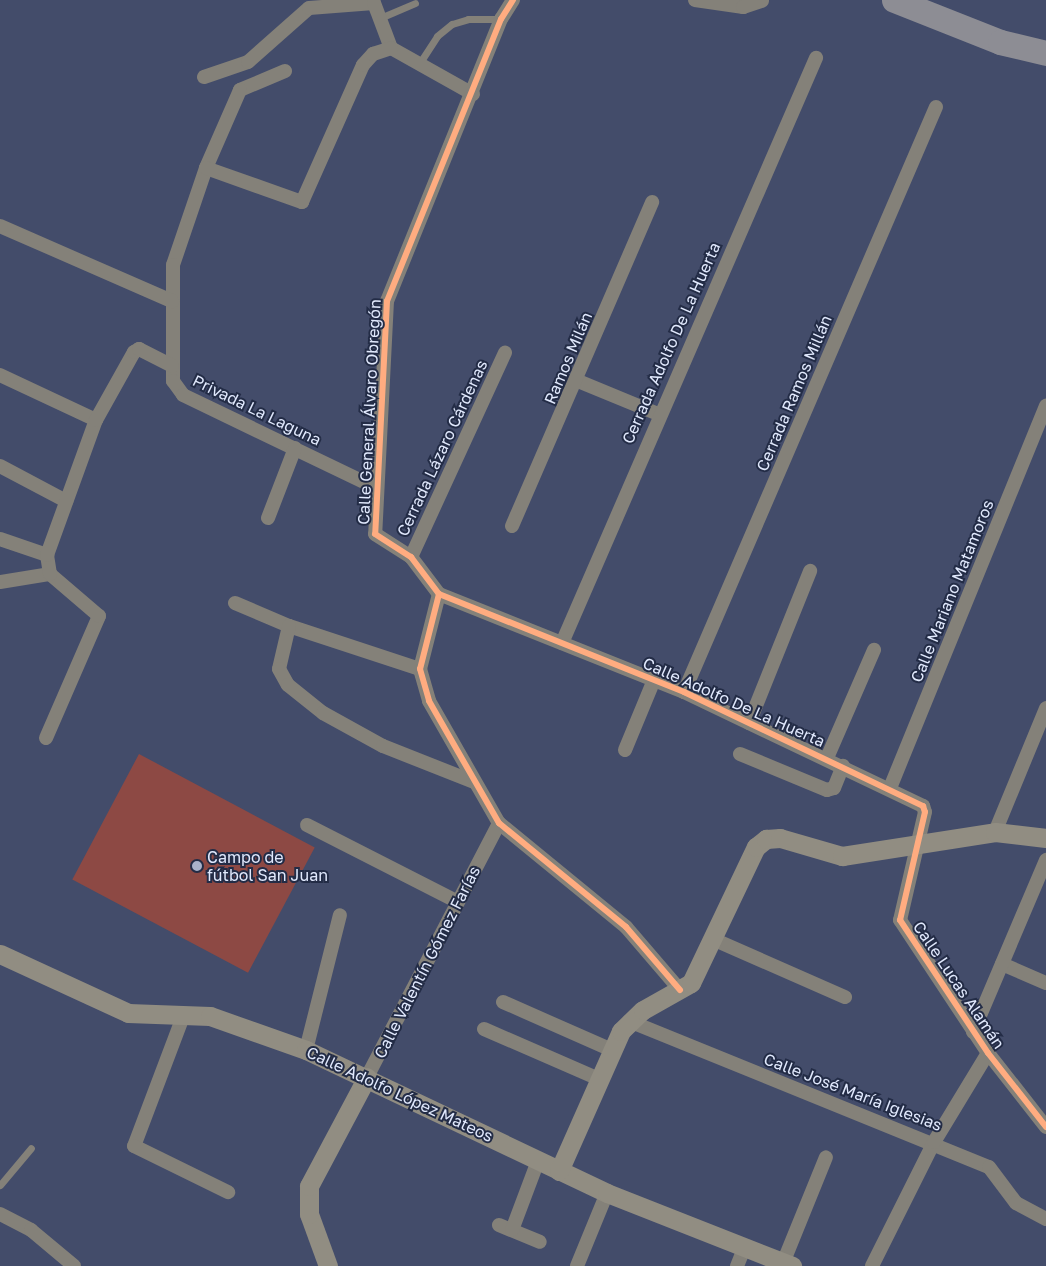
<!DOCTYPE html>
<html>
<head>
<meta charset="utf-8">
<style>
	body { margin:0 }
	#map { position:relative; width:1046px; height:1266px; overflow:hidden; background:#434c6a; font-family:"Golos Text",sans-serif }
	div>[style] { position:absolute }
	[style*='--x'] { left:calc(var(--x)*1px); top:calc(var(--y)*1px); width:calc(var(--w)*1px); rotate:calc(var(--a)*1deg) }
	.green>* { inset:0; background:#8d4944; transform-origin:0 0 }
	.lane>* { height:7px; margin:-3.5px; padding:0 3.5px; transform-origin:3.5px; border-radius:3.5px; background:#848179 }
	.street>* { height:14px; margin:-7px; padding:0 7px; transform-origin:7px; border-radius:7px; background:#848179 }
	.secondary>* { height:19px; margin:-9.5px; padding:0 9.5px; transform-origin:9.5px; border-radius:9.5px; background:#918d82 }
	.highway>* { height:25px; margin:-12.5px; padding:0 12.5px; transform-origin:12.5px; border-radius:12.5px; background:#8d8d94 }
	.cycleway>* { height:6px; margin:-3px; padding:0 3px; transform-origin:3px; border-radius:3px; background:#ffac80 }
	.dots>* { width:14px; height:14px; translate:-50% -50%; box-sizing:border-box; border:2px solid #232c46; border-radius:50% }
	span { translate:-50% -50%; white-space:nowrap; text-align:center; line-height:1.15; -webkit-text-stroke:4px #232c46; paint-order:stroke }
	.street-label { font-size:16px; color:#e1e9fd }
	.poi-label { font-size:16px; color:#e1e9fd }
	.left { translate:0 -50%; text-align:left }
</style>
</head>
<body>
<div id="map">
	<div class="green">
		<i style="left:139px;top:754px;width:199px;height:142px;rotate:28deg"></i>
	</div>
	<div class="lane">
		<i style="--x:380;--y:18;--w:38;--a:-23"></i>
		<i style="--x:419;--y:64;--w:33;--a:-57"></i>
		<i style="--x:437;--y:36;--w:19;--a:-39"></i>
		<i style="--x:452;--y:24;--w:17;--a:-17"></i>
		<i style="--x:468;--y:19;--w:33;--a:0"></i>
		<i style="--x:0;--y:1185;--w:48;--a:-50"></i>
	</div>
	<div class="street">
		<i style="--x:513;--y:0;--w:22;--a:122"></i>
		<i style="--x:501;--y:19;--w:304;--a:112"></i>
		<i style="--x:387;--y:301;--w:233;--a:92.9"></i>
		<i style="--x:375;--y:534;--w:43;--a:32.6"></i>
		<i style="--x:411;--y:557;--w:46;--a:52.9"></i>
		<i style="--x:439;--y:594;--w:77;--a:104.2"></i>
		<i style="--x:420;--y:669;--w:33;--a:74"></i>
		<i style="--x:429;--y:701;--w:141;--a:60.2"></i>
		<i style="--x:499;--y:823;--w:164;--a:39.3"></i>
		<i style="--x:626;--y:927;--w:83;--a:49.4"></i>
		<i style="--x:695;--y:0;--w:49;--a:8.3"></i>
		<i style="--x:743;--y:7;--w:20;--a:-18"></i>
		<i style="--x:285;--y:71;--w:49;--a:157.1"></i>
		<i style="--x:240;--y:90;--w:85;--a:113.6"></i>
		<i style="--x:206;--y:168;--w:102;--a:108.8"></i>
		<i style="--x:173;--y:265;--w:116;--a:90"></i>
		<i style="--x:173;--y:381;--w:17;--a:54"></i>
		<i style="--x:183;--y:395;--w:214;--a:25.7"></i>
		<i style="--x:204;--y:77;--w:46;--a:-18.8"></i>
		<i style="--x:248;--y:62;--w:81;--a:-41.5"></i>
		<i style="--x:309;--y:8;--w:65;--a:-4.4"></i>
		<i style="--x:374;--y:3;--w:48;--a:69.3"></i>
		<i style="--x:391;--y:48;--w:94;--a:29.3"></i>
		<i style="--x:206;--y:168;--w:102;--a:19.5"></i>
		<i style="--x:302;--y:202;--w:150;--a:-66"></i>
		<i style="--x:363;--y:65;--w:15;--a:-48"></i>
		<i style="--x:373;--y:54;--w:19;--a:-18"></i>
		<i style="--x:0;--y:226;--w:188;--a:23.6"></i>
		<i style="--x:0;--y:375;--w:106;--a:25.1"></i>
		<i style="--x:578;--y:381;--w:87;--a:22.4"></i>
		<i style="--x:0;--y:466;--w:75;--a:27.9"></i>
		<i style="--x:268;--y:518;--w:75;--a:-68.9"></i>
		<i style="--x:512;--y:526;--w:353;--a:-66.6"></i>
		<i style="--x:0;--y:539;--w:50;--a:18.8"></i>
		<i style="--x:411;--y:557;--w:225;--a:-65.3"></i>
		<i style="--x:0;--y:582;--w:51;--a:-9.1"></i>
		<i style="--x:439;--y:594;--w:264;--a:21.8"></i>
		<i style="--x:684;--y:692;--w:265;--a:25.5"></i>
		<i style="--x:923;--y:806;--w:6;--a:72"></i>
		<i style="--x:925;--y:812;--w:111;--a:103"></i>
		<i style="--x:900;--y:920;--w:159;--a:56.5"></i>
		<i style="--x:988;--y:1053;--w:94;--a:51.9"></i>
		<i style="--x:235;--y:603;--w:59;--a:23.1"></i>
		<i style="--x:289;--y:626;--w:138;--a:18.2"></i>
		<i style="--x:289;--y:626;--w:44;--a:103.1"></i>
		<i style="--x:279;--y:669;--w:18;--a:61"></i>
		<i style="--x:288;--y:685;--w:45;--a:38.7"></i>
		<i style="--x:323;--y:713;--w:68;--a:28.8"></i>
		<i style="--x:383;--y:746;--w:98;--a:21.6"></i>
		<i style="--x:562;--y:643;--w:638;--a:-66.53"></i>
		<i style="--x:684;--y:692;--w:637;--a:-66.7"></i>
		<i style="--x:749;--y:723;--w:164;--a:-68.1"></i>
		<i style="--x:46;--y:738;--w:133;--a:-66.5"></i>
		<i style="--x:99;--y:616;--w:65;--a:-139.4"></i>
		<i style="--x:50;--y:574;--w:19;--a:-99"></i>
		<i style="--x:47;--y:555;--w:144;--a:-70.1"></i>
		<i style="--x:96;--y:420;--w:78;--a:-60.8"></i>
		<i style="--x:134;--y:352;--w:6;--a:-31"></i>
		<i style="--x:139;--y:349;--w:37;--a:27"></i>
		<i style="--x:625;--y:750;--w:76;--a:-67.5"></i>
		<i style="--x:740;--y:754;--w:94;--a:22.5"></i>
		<i style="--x:827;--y:790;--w:7;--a:-16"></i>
		<i style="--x:834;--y:788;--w:24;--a:-68"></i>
		<i style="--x:827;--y:758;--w:118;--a:-66.5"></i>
		<i style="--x:890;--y:788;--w:413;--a:-67.8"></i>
		<i style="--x:307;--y:825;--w:169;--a:27"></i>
		<i style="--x:995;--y:832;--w:134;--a:-67.6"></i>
		<i style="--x:715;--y:940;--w:142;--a:23.7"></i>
		<i style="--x:1002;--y:964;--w:48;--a:23.4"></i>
		<i style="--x:503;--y:1002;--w:119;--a:23.8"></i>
		<i style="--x:184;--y:1014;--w:141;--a:110.7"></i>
		<i style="--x:134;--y:1146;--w:105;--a:26.1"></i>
		<i style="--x:629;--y:1021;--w:388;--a:22.1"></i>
		<i style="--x:989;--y:1167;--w:45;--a:53.1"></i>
		<i style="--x:1016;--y:1203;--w:34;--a:28"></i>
		<i style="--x:484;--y:1029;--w:125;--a:23.5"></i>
		<i style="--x:973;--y:1032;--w:187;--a:-67"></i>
		<i style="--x:306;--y:1050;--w:139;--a:-75.9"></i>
		<i style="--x:367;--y:1077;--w:286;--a:-62.5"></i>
		<i style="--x:0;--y:1214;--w:35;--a:27"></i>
		<i style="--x:31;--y:1230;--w:56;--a:39.9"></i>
		<i style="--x:499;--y:1225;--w:44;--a:22.5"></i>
		<i style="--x:512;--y:1230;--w:74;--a:-69.4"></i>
		<i style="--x:783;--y:1263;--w:114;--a:-67.9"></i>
		<i style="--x:577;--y:1266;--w:79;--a:-67.7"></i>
		<i style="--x:737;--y:1266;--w:18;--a:-68"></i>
		<i style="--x:872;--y:1266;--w:139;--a:-63.4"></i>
		<i style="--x:934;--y:1142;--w:104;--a:-58.8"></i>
	</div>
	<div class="secondary">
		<i style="--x:0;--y:954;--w:141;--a:24.7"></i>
		<i style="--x:128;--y:1013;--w:82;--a:2.1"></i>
		<i style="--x:210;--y:1016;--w:102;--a:19.5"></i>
		<i style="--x:306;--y:1050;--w:333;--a:25.4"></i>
		<i style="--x:607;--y:1193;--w:199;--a:21.5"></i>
		<i style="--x:559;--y:1171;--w:153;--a:-66.1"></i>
		<i style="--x:621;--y:1031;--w:30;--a:-44"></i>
		<i style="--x:643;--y:1010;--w:55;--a:-29.4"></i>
		<i style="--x:691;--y:983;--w:151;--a:-64.5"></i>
		<i style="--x:756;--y:847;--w:13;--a:-39"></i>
		<i style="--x:766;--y:839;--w:14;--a:-4"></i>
		<i style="--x:780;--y:838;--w:65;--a:16.2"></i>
		<i style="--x:842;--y:856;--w:155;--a:-8.9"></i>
		<i style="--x:995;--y:832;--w:51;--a:6.7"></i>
		<i style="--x:328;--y:1266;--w:55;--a:-110.1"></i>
		<i style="--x:309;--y:1214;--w:28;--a:-90"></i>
		<i style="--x:309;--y:1186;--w:123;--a:-62"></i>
	</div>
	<div class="highway">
		<i style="--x:894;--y:0;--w:114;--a:21.6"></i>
		<i style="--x:1000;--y:42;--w:47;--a:13.4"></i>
	</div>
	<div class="cycleway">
		<i style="--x:513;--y:0;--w:22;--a:122"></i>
		<i style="--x:501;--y:19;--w:304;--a:112"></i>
		<i style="--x:387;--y:301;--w:233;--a:92.9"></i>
		<i style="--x:375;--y:534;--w:43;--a:32.6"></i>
		<i style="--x:411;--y:557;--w:46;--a:52.9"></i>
		<i style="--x:439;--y:594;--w:77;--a:104.2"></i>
		<i style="--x:420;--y:669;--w:33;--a:74"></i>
		<i style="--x:429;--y:701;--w:141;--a:60.2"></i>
		<i style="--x:499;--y:823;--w:164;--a:39.3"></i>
		<i style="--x:626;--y:927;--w:83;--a:49.4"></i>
		<i style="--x:439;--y:594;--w:264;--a:21.8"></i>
		<i style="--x:684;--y:692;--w:265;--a:25.5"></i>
		<i style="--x:923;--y:806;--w:6;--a:72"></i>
		<i style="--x:925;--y:812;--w:111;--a:103"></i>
		<i style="--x:900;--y:920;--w:159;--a:56.5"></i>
		<i style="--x:988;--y:1053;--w:94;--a:51.9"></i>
	</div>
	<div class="dots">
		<i style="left:197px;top:866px;background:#aab2ca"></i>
	</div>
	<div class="street-label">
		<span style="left:671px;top:343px;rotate:-66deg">Cerrada Adolfo De La Huerta</span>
		<span style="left:568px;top:358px;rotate:-67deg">Ramos Milán</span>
		<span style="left:794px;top:393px;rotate:-67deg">Cerrada Ramos Millán</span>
		<span style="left:257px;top:410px;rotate:26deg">Privada La Laguna</span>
		<span style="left:369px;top:412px;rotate:-87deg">Calle General Álvaro Obregón</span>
		<span style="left:442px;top:448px;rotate:-65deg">Cerrada Lázaro Cárdenas</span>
		<span style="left:952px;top:591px;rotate:-68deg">Calle Mariano Matamoros</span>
		<span style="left:734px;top:702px;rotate:24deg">Calle Adolfo De La Huerta</span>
		<span style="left:427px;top:962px;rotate:-63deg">Calle Valentín Gómez Farías</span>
		<span style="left:959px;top:985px;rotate:56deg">Calle Lucas Alamán</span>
		<span style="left:853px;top:1092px;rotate:21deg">Calle José María Iglesias</span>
		<span style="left:400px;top:1094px;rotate:25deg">Calle Adolfo López Mateos</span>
	</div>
	<div class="poi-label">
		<span class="left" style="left:207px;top:866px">Campo de<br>fútbol San Juan</span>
	</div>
</div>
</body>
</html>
